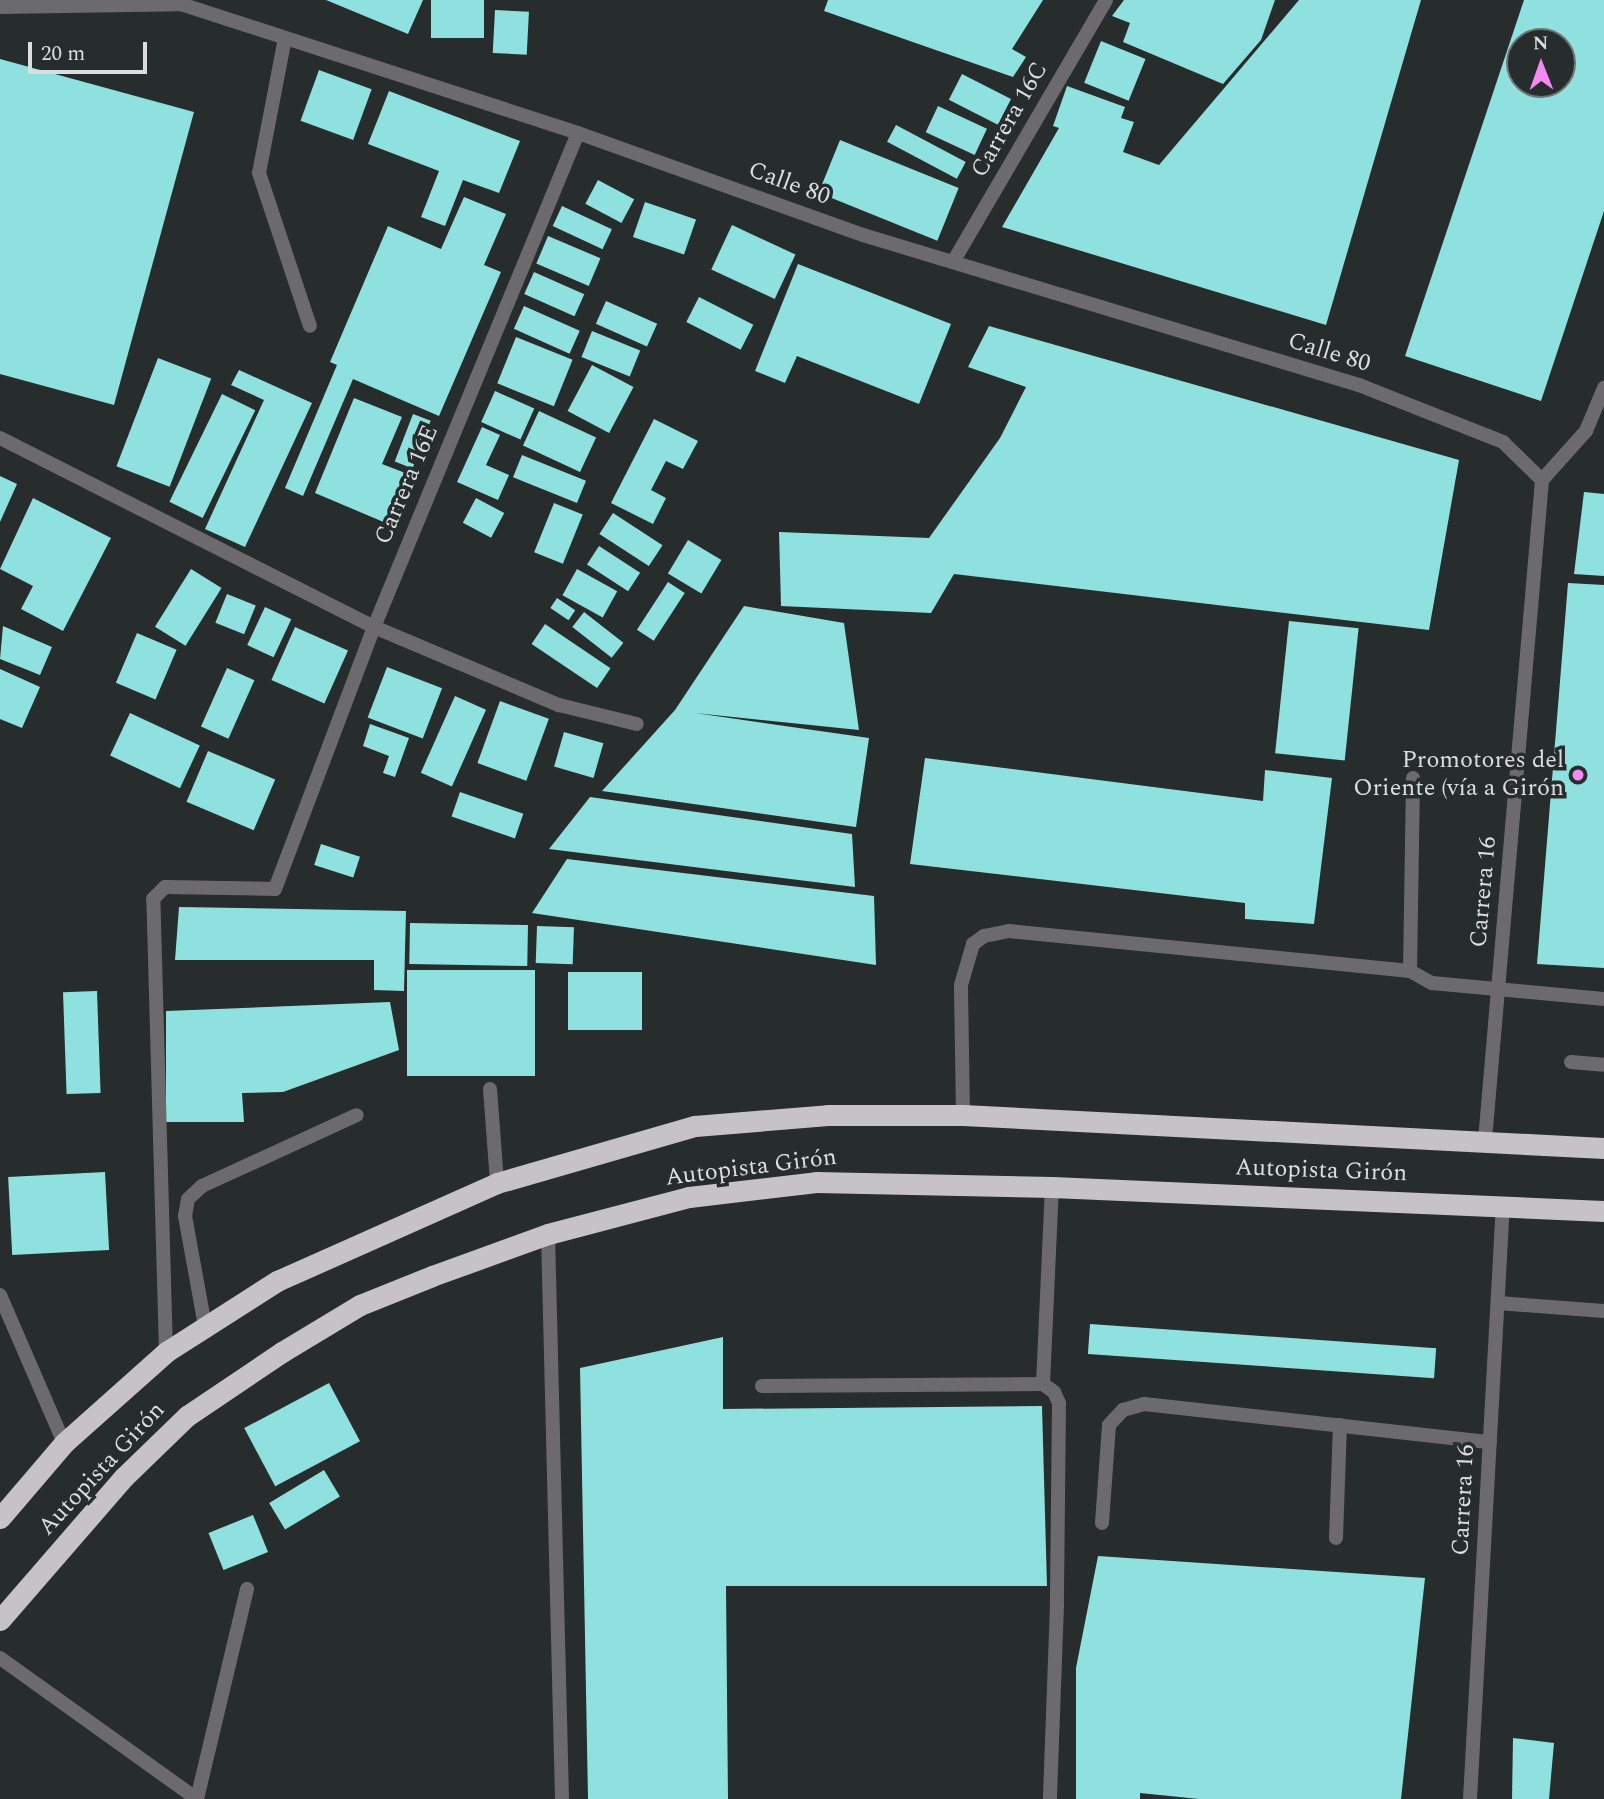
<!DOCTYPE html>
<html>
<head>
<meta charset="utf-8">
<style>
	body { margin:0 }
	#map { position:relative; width:1604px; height:1799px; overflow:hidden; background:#272c2c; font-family:Spectral,serif }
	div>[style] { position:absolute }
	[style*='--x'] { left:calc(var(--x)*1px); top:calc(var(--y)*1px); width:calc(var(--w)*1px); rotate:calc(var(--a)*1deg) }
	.building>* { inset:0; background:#8fe1df; transform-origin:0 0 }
	.lane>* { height:14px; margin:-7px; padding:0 7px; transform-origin:7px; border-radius:7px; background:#6c6a6c }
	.street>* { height:14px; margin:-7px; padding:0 7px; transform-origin:7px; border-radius:7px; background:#6c6a6c }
	.highway>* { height:21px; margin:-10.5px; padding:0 10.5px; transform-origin:10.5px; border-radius:10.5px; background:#c7c2c6 }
	.dots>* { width:19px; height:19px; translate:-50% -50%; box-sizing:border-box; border:4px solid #272c2c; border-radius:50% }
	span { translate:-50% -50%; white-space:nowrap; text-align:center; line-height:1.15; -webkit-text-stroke:7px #272c2c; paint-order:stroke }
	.street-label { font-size:24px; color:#dbdede }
	.poi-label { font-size:24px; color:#dbdede }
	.right { translate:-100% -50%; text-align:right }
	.north { position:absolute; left:1506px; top:28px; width:70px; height:70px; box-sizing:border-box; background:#272c2c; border:2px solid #6f7373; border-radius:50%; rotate:359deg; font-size:19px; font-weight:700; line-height:28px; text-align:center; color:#dbdede }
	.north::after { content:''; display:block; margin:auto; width:24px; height:32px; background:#f489f0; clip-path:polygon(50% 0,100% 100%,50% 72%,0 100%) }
	.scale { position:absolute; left:28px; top:42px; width:119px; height:32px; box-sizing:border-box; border:4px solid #dbdede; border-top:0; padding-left:9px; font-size:21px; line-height:24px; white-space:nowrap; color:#dbdede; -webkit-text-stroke:5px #272c2c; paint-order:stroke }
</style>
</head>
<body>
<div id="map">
	<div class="building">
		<i style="clip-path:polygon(326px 0,423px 0,408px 34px)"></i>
		<i style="left:431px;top:0;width:53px;height:38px"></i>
		<i style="clip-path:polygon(828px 0,1043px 0,1012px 49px,1026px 57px,1013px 77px,824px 11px)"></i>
		<i style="clip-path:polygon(1124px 0,1275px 0,1261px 40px,1223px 84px,1123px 42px,1130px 23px,1112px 16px)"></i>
		<i style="clip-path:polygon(1299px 0,1421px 0,1326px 325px,1002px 227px,1059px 128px,1053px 126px,1067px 86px,1125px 107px,1121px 118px,1134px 122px,1123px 152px,1159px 165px)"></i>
		<i style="clip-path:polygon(evenodd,1524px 0,1604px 0,1604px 211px,1541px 401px,1405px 356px,1524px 0,1520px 42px,1562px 42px,1562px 84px,1520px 84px,1520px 42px)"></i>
		<i style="left:495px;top:10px;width:34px;height:43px;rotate:3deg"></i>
		<i style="left:1101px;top:41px;width:48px;height:45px;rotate:22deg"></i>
		<i style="clip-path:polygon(0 59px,194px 112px,114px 405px,0 374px)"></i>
		<i style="left:319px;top:70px;width:56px;height:54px;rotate:20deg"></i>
		<i style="left:962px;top:74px;width:55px;height:29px;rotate:27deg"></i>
		<i style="clip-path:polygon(389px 91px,520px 141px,499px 193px,463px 180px,445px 226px,421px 217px,439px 171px,368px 144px)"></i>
		<i style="left:938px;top:106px;width:54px;height:29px;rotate:25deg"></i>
		<i style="left:896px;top:125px;width:79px;height:19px;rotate:28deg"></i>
		<i style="left:840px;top:140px;width:128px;height:57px;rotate:22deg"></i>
		<i style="left:598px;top:180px;width:41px;height:27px;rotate:28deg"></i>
		<i style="clip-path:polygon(464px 197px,506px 214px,484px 265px,501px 272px,439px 416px,353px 379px,303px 496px,285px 488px,337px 365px,330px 362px,388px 226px,441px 249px)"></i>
		<i style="left:645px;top:202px;width:54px;height:37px;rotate:19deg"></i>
		<i style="left:562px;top:206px;width:55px;height:22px;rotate:25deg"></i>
		<i style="left:732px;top:225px;width:70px;height:49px;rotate:25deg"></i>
		<i style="left:548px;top:236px;width:57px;height:30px;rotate:23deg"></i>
		<i style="clip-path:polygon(798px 264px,951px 324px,919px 404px,797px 356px,785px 383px,755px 371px)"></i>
		<i style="left:534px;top:272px;width:55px;height:24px;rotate:24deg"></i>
		<i style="left:699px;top:297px;width:61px;height:28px;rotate:27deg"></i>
		<i style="left:606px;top:301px;width:56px;height:25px;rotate:24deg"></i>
		<i style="left:524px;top:306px;width:61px;height:25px;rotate:24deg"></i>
		<i style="clip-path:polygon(989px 326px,1459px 460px,1429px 630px,954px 574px,931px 613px,781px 606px,779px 532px,929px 538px,1000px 438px,1026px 387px,968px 367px)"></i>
		<i style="left:592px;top:331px;width:52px;height:28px;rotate:22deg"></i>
		<i style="left:516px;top:337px;width:61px;height:50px;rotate:22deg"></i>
		<i style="left:158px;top:358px;width:57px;height:116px;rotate:21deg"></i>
		<i style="left:592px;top:365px;width:47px;height:52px;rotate:28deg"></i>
		<i style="clip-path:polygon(239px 370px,312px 403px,245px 547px,205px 529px,264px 400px,231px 385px)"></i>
		<i style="left:495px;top:391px;width:43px;height:34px;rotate:24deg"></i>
		<i style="left:222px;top:394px;width:37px;height:120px;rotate:26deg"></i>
		<i style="clip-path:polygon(354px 398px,402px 417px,382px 464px,413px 476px,393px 526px,315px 493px)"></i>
		<i style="left:539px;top:411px;width:63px;height:38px;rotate:25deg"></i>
		<i style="left:413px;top:414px;width:19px;height:51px;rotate:21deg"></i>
		<i style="clip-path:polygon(654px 419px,698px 441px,683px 469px,666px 461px,651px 490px,666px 498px,653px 524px,611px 503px)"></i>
		<i style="clip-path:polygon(482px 427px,500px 435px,486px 465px,509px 475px,498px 500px,457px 482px)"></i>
		<i style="left:522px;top:455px;width:69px;height:24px;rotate:22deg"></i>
		<i style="clip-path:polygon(0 476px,17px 484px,0 522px)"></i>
		<i style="clip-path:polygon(1584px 492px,1604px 494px,1604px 576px,1574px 574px)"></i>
		<i style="clip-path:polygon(33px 498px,111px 538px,63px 631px,21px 609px,33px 586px,0 569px)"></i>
		<i style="left:476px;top:498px;width:32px;height:28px;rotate:28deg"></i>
		<i style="left:554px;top:503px;width:31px;height:53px;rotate:22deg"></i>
		<i style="left:613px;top:513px;width:59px;height:25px;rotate:33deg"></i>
		<i style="left:688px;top:540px;width:39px;height:39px;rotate:31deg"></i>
		<i style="left:599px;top:546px;width:49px;height:22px;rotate:33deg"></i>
		<i style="left:191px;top:569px;width:36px;height:68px;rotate:32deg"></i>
		<i style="left:577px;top:569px;width:46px;height:30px;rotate:29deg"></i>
		<i style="left:668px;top:582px;width:20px;height:57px;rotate:33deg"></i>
		<i style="clip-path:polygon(1568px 583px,1604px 585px,1604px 968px,1537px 964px)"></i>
		<i style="left:227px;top:594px;width:31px;height:31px;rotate:22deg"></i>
		<i style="left:557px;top:598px;width:22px;height:12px;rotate:34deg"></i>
		<i style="clip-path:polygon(744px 606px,844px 623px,859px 730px,695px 713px,869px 738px,856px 827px,602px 791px,675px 710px)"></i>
		<i style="left:265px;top:607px;width:29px;height:42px;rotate:25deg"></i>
		<i style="left:584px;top:612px;width:50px;height:19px;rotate:38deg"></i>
		<i style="left:1289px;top:621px;width:70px;height:133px;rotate:6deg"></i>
		<i style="left:545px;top:624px;width:79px;height:24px;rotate:34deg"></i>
		<i style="clip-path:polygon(3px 626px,52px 647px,40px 675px,0 659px)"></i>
		<i style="left:295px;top:627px;width:58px;height:58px;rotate:24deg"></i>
		<i style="left:137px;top:633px;width:43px;height:54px;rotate:23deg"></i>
		<i style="left:387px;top:667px;width:59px;height:54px;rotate:21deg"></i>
		<i style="left:227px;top:668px;width:30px;height:64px;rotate:24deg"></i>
		<i style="clip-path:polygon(0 669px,40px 687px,22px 728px,0 719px)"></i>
		<i style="left:455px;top:696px;width:34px;height:84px;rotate:24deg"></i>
		<i style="left:500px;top:701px;width:52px;height:66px;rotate:20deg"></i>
		<i style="left:130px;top:713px;width:77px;height:47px;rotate:25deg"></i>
		<i style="clip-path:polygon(370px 724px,409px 738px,395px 777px,383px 773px,389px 756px,363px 746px)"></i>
		<i style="left:564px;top:732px;width:41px;height:36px;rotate:16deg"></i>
		<i style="left:208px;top:751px;width:73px;height:55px;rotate:23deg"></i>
		<i style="clip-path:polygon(925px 758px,1263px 801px,1265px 770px,1332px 778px,1314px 924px,1245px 919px,1245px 903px,910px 864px)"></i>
		<i style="left:460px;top:792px;width:67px;height:26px;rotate:19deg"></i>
		<i style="clip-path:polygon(590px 797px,852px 834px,855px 887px,549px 849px)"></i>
		<i style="left:321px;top:844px;width:41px;height:22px;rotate:18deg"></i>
		<i style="clip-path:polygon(567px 859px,874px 896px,876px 965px,532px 913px)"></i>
		<i style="clip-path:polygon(179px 907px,406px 911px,404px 991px,374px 990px,374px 960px,175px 960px)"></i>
		<i style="left:410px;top:923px;width:118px;height:41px;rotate:1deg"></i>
		<i style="left:537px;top:926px;width:37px;height:37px;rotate:2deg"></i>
		<i style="left:407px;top:970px;width:128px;height:106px"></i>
		<i style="left:568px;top:972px;width:74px;height:58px"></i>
		<i style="left:97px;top:991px;width:102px;height:34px;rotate:88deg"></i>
		<i style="clip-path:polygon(390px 1002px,399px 1050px,283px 1092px,242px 1093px,244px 1122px,166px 1122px,166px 1011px)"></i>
		<i style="left:105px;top:1172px;width:78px;height:97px;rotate:87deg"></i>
		<i style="left:1090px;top:1324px;width:347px;height:30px;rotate:4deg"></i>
		<i style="clip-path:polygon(723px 1337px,723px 1409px,1042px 1406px,1047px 1586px,726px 1586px,728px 1799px,588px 1799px,580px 1368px)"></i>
		<i style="left:329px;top:1383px;width:66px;height:96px;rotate:62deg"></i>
		<i style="left:324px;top:1470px;width:31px;height:64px;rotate:59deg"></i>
		<i style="left:253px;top:1515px;width:40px;height:48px;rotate:68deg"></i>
		<i style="clip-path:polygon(1098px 1556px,1425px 1578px,1401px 1799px,1199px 1799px,1140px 1793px,1140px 1799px,1076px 1799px,1076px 1668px)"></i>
		<i style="clip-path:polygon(1513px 1738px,1554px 1743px,1549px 1799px,1512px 1799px)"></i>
	</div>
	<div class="lane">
		<i style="--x:0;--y:7;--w:181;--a:-0.9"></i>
		<i style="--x:181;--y:4;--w:417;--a:18"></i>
		<i style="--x:578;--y:133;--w:303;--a:19.7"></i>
		<i style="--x:863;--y:235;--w:518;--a:16.83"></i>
		<i style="--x:1359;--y:385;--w:155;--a:21.6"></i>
		<i style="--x:1503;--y:442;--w:54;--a:44.3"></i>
		<i style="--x:285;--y:38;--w:137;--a:100.9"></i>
		<i style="--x:259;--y:173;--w:161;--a:71.6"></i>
		<i style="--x:0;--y:438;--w:419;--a:26.8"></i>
		<i style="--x:374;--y:627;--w:201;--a:22.9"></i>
		<i style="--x:559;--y:705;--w:80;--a:13.7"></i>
		<i style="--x:1542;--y:480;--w:66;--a:-48.1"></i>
		<i style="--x:1586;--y:431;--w:47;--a:-67.3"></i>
		<i style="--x:1410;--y:971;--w:193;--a:-89.1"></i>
		<i style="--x:1571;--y:1062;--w:33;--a:5"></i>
		<i style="--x:490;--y:1089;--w:94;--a:85.7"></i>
		<i style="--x:963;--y:1115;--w:130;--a:-90.9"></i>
		<i style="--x:961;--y:985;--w:43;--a:-73.7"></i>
		<i style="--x:973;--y:944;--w:14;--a:-36"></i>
		<i style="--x:984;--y:936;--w:25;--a:-11"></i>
		<i style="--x:1009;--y:931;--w:403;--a:5.7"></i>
		<i style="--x:1410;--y:971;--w:25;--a:29"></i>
		<i style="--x:1432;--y:983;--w:173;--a:5.3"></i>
		<i style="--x:1485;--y:1140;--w:662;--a:-85.06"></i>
		<i style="--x:0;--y:1295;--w:161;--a:66.6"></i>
		<i style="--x:205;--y:1326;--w:112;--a:-100.3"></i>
		<i style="--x:185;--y:1216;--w:17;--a:-80"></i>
		<i style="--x:188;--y:1199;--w:19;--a:-43"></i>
		<i style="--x:202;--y:1186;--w:170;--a:-24.6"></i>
		<i style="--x:166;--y:1352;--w:453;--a:-91.6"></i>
		<i style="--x:153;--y:899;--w:17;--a:-45"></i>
		<i style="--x:165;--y:887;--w:110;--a:1"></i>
		<i style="--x:275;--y:889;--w:280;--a:-69.3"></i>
		<i style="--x:374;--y:627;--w:534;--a:-67.56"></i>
		<i style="--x:1102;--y:1523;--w:98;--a:-85.9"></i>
		<i style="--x:1109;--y:1425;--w:21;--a:-47"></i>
		<i style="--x:1123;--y:1410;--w:22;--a:-16"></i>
		<i style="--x:1144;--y:1404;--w:348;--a:6.3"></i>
		<i style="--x:1336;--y:1538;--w:113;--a:-88"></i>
		<i style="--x:0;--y:1658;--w:242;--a:35.6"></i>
		<i style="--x:197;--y:1799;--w:216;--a:-76.6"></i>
	</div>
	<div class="street">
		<i style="--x:180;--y:0;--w:4;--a:76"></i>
		<i style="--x:953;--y:262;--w:303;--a:-59.7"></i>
		<i style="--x:548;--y:1234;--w:565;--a:88.58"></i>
		<i style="--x:1498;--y:1303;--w:106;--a:4.3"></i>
		<i style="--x:1043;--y:1384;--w:197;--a:-87.4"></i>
		<i style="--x:762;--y:1386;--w:281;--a:-0.4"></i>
		<i style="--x:1043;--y:1384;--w:14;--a:36"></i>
		<i style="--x:1054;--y:1392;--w:12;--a:66"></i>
		<i style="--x:1059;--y:1403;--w:202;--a:90.6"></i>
		<i style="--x:1057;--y:1605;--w:194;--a:92.1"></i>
		<i style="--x:1470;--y:1799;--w:596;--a:-86.83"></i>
	</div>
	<div class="highway">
		<i style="--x:0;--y:1518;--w:99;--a:-49.5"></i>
		<i style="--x:64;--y:1443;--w:137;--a:-41.7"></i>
		<i style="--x:166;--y:1352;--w:132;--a:-32.6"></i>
		<i style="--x:277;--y:1281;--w:241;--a:-24"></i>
		<i style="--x:497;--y:1183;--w:206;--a:-16.1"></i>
		<i style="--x:695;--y:1126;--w:133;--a:-4.7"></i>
		<i style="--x:828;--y:1115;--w:135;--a:0"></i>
		<i style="--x:963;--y:1115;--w:642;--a:2.95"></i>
		<i style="--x:0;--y:1620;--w:189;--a:-49.1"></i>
		<i style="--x:124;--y:1477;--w:88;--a:-44.1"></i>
		<i style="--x:187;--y:1416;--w:115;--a:-34"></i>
		<i style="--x:282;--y:1352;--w:91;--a:-31.1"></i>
		<i style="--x:360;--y:1305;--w:78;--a:-21.9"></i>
		<i style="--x:432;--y:1276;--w:123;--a:-19.9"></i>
		<i style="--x:548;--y:1234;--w:146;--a:-14.7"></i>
		<i style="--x:689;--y:1197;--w:128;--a:-6.7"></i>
		<i style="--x:816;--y:1182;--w:236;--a:1.2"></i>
		<i style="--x:1052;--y:1187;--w:553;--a:2.49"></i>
	</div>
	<div class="dots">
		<i style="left:1578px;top:775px;background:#f489f0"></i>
	</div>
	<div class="street-label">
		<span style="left:1010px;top:120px;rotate:-60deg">Carrera 16C</span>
		<span style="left:789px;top:184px;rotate:20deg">Calle 80</span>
		<span style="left:1329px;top:353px;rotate:17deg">Calle 80</span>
		<span style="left:407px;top:485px;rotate:-67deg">Carrera 16E</span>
		<span style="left:1484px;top:892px;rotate:-85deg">Carrera 16</span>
		<span style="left:751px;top:1168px;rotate:-7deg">Autopista Girón</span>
		<span style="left:1321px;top:1171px;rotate:2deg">Autopista Girón</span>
		<span style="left:102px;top:1469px;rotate:-47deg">Autopista Girón</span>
		<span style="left:1464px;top:1500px;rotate:-87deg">Carrera 16</span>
	</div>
	<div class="poi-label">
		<span class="right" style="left:1564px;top:775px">Promotores del<br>Oriente (vía a Girón</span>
	</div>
	<div class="north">N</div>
	<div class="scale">20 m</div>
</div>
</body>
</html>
